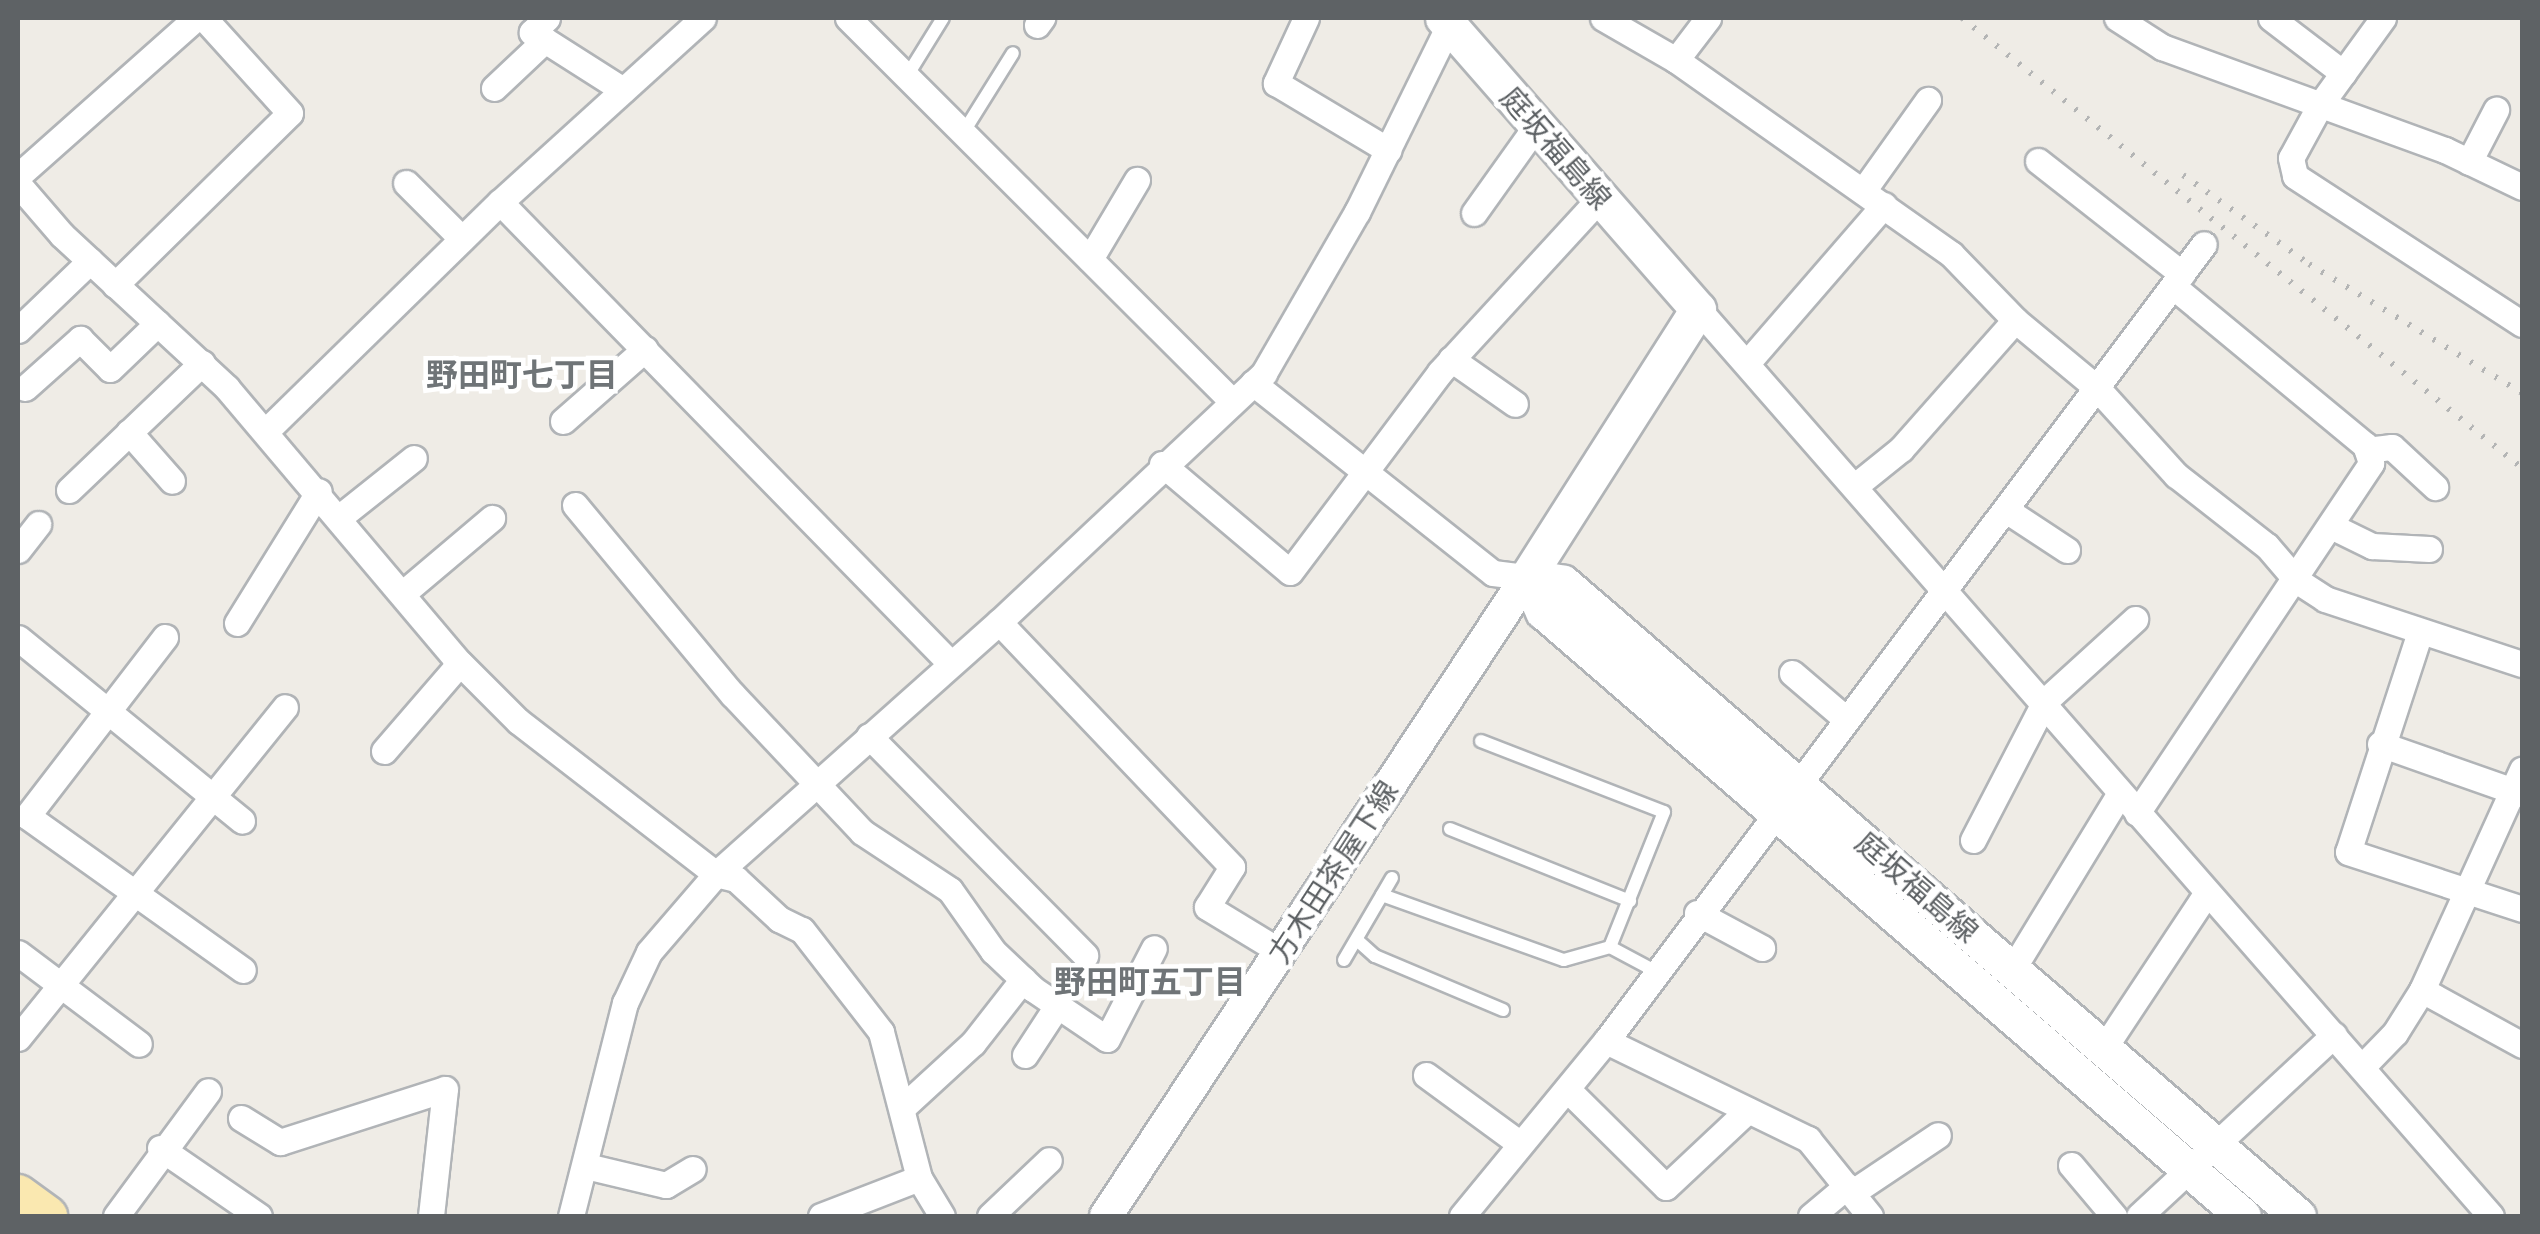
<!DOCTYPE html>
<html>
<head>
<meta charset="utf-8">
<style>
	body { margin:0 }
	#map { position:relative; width:2540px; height:1234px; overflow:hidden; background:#efece6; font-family:"Public Sans","Noto Sans JP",sans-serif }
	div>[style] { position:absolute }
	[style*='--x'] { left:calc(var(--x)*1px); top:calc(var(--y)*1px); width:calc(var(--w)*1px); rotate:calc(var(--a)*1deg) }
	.roads { filter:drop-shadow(2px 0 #b1b4b7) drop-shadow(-2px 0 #b1b4b7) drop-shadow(0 2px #b1b4b7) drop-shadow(0 -2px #b1b4b7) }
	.service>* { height:12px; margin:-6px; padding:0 6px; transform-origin:6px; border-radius:6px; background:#fff }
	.minor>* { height:25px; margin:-12.5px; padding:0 12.5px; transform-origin:12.5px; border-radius:12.5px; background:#fff }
	.tertiary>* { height:32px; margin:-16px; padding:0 16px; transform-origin:16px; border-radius:16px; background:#fff }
	.secondary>* { height:35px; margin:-17.5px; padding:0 17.5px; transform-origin:17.5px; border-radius:17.5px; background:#fff }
	.primary>* { height:40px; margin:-20px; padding:0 20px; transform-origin:20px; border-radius:20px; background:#fae8b0 }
	.rail>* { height:6px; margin-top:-3px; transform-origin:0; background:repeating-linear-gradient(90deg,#b4b5b5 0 2.5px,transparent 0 14.5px) }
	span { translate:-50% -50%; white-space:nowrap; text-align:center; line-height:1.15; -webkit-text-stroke:9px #fff; paint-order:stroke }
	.street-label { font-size:30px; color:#5e6265 }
	.neighbourhood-label { font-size:32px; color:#6f7477; font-weight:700 }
	.frame { position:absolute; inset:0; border:20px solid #5e6265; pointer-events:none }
</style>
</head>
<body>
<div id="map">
	<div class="roads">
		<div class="service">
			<i style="--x:907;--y:76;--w:68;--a:-58.2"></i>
			<i style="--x:963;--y:133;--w:94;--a:-58"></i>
			<i style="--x:1481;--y:741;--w:196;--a:21.2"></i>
			<i style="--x:1664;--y:812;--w:145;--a:111.8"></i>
			<i style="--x:1450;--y:829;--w:194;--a:21.8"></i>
			<i style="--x:1382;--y:895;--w:193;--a:19.7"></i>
			<i style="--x:1564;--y:960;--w:48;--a:-15.8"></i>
			<i style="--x:1610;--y:947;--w:51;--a:28.1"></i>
			<i style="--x:1357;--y:940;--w:24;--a:42"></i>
			<i style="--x:1375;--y:956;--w:139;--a:22.9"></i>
			<i style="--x:1344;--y:960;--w:95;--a:-59.7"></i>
		</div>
		<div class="minor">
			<i style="--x:547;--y:18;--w:21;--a:137"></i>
			<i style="--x:532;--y:32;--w:108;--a:32.5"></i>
			<i style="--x:848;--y:18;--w:542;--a:44.93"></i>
			<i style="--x:1306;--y:18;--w:72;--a:114.8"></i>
			<i style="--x:1276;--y:83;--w:131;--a:30.9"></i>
			<i style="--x:1603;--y:18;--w:84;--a:29.9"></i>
			<i style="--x:1676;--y:60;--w:337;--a:35.2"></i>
			<i style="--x:1951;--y:254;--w:92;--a:45.9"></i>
			<i style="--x:2015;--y:320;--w:107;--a:39.7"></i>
			<i style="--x:2097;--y:388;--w:118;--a:47.8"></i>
			<i style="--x:2176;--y:475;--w:115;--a:38"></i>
			<i style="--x:2267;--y:546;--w:45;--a:49.5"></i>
			<i style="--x:2296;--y:580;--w:35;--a:33"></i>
			<i style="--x:2325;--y:599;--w:207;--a:18.3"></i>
			<i style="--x:2117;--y:18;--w:54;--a:32.8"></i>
			<i style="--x:2162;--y:47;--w:301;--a:20"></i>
			<i style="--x:2445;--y:150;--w:85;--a:25.7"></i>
			<i style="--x:2271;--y:18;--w:91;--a:37.4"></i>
			<i style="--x:2383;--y:18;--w:107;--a:125.9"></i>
			<i style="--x:2320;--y:105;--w:60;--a:118.7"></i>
			<i style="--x:2291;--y:158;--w:18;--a:77"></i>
			<i style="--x:2295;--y:176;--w:271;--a:33.1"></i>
			<i style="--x:1037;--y:25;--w:9;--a:-54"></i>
			<i style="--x:1676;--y:60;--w:53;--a:-52.7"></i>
			<i style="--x:494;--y:88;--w:70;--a:-43.3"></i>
			<i style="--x:2038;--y:161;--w:183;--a:38.1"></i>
			<i style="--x:2469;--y:162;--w:59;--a:-62.6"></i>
			<i style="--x:18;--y:176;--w:238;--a:-41.6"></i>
			<i style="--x:406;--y:183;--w:79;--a:45"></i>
			<i style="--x:18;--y:184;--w:67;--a:49.2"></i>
			<i style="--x:62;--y:235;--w:225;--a:42.8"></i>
			<i style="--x:227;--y:388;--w:352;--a:49.8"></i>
			<i style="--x:454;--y:657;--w:91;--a:45"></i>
			<i style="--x:518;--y:721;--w:250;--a:37.7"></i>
			<i style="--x:716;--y:874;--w:21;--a:14"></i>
			<i style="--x:736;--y:879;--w:59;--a:42.9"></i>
			<i style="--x:779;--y:919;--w:25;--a:26"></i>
			<i style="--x:802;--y:930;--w:129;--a:52.2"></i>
			<i style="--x:881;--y:1032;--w:151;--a:75.4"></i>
			<i style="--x:919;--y:1178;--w:44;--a:58.8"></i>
			<i style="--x:1863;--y:191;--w:112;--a:-54.5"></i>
			<i style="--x:500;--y:202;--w:644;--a:45.69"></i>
			<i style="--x:1474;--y:213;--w:107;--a:-54.5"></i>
			<i style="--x:1090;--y:259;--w:92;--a:-59.3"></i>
			<i style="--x:115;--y:285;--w:245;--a:-44.5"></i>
			<i style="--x:290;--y:113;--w:128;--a:-132.2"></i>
			<i style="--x:1698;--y:309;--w:1205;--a:48.84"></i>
			<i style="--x:18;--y:330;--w:100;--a:-43.8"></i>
			<i style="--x:1451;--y:359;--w:78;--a:35.1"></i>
			<i style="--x:1747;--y:363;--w:209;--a:-49.1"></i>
			<i style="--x:1253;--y:383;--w:306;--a:38.4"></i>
			<i style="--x:1493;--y:573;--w:34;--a:7"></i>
			<i style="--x:25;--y:388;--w:74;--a:-41.7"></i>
			<i style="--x:80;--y:339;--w:42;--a:45"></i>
			<i style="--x:110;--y:369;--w:66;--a:-43.8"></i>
			<i style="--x:563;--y:421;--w:109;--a:-41.3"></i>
			<i style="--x:266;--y:431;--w:327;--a:-44.4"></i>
			<i style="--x:500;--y:202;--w:274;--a:-42.2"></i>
			<i style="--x:129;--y:432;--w:65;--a:48.7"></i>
			<i style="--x:2367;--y:450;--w:25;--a:-7"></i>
			<i style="--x:2392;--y:447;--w:59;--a:42.9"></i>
			<i style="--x:1162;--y:464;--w:167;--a:40.2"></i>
			<i style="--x:1290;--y:572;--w:250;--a:-53.1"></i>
			<i style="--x:1440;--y:372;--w:236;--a:-47.4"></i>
			<i style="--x:1855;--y:486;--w:59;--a:-38.8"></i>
			<i style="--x:1901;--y:449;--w:172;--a:-48.5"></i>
			<i style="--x:69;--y:490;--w:184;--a:-43.7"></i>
			<i style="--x:575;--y:505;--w:247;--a:50.3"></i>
			<i style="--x:733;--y:695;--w:188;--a:46.7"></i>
			<i style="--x:862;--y:832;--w:105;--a:33.4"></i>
			<i style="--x:950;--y:890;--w:75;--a:54.8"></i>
			<i style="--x:993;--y:951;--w:55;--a:43.5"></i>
			<i style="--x:1033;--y:989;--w:89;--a:34"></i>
			<i style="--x:1107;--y:1039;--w:102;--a:-62.7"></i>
			<i style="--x:2006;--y:510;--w:73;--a:33.3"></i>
			<i style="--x:341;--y:516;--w:93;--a:-38.5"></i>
			<i style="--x:2331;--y:526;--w:46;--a:26"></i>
			<i style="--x:2372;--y:546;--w:57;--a:3"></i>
			<i style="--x:18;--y:550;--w:33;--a:-52"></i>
			<i style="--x:402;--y:594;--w:118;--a:-40.2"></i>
			<i style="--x:999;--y:622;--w:338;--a:46.4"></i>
			<i style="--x:1232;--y:867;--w:47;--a:122"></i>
			<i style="--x:1207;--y:907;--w:87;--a:31.3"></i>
			<i style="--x:237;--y:623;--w:155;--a:-58.2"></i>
			<i style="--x:2420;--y:632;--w:231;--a:108.1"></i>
			<i style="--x:2348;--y:852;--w:183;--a:18.1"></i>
			<i style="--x:165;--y:637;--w:226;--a:127.6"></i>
			<i style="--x:27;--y:816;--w:265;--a:35.5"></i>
			<i style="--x:18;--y:638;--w:289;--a:39.2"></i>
			<i style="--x:1792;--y:673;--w:72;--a:40.5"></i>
			<i style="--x:869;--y:736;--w:308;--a:45.4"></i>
			<i style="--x:2380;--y:744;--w:151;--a:19.4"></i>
			<i style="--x:384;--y:751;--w:116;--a:-49.2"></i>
			<i style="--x:2137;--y:813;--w:421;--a:-56.2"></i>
			<i style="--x:2371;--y:463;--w:19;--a:-108"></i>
			<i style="--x:2365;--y:445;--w:249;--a:-140.4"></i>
			<i style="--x:1973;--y:840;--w:157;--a:-62.6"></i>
			<i style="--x:2045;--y:701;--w:122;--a:-42.3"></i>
			<i style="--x:1697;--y:913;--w:74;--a:28.3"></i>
			<i style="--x:18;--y:953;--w:151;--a:36.9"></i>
			<i style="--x:2012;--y:970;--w:207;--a:-58.6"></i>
			<i style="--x:2422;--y:990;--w:114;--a:28.8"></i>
			<i style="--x:18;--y:1038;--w:425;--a:-51.1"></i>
			<i style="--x:1606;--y:1041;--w:225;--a:25.9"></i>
			<i style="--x:1808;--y:1139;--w:99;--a:51.2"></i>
			<i style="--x:2104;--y:1048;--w:185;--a:-56.5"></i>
			<i style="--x:1025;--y:1055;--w:59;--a:-56.9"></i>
			<i style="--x:2362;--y:1067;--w:47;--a:-45.9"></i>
			<i style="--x:2395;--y:1033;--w:51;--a:-57.9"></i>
			<i style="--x:2422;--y:990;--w:242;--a:-65.6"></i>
			<i style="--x:1426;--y:1075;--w:115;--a:36.2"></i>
			<i style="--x:1567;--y:1089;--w:139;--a:44.7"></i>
			<i style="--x:1666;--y:1187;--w:112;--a:-43.2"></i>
			<i style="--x:902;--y:1108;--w:96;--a:-42.5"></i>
			<i style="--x:973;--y:1043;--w:81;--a:-52"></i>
			<i style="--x:241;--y:1118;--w:46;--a:31.6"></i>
			<i style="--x:280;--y:1142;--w:173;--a:-17.8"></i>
			<i style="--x:445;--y:1089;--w:128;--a:96.3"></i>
			<i style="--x:160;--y:1148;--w:120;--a:34.5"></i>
			<i style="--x:2071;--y:1165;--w:67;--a:49.9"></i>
			<i style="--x:586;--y:1166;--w:82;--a:13.4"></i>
			<i style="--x:666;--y:1185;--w:31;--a:-31"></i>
			<i style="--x:1853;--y:1192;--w:102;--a:-33.8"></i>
			<i style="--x:116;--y:1216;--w:155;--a:-53.6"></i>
			<i style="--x:571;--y:1216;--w:220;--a:-75.8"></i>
			<i style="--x:625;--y:1003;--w:56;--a:-64.8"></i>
			<i style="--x:649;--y:952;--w:103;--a:-49.3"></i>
			<i style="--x:716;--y:874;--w:379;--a:-41.7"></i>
			<i style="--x:999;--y:622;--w:364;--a:-43.2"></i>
			<i style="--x:1264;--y:373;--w:186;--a:-60"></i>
			<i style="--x:1357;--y:212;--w:208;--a:-63.8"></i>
			<i style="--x:821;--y:1216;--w:105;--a:-21.2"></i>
			<i style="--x:990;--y:1216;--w:81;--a:-43.5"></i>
			<i style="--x:1462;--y:1216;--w:227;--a:-50.6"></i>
			<i style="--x:1606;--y:1041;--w:996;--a:-53.12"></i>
			<i style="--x:1811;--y:1216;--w:47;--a:-39.8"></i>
			<i style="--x:2139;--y:1216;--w:266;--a:-42.9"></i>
		</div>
		<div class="tertiary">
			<i style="--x:1106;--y:1216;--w:765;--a:-56.62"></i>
		</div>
		<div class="secondary">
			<i style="--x:1443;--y:18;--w:387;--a:48.8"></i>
			<i style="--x:1698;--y:309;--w:318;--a:122.5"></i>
			<i style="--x:1527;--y:577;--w:36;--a:9"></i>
			<i style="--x:1563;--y:583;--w:970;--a:40.74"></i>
			<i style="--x:1527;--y:577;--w:38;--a:65"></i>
			<i style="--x:1543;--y:611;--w:925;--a:40.84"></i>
		</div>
		<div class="primary">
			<i style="--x:18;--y:1195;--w:36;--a:36"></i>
		</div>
	</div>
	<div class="rail">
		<i style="--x:1962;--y:18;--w:718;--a:38.78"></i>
		<i style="--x:2183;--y:175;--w:154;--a:35.2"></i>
		<i style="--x:2309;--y:264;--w:249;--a:31.2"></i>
	</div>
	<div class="street-label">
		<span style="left:1556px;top:148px;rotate:49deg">庭坂福島線</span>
		<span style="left:1333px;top:872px;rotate:-57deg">方木田茶屋下線</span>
		<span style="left:1917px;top:887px;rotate:41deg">庭坂福島線</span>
	</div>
	<div class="neighbourhood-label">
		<span style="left:522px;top:375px">野田町七丁目</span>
		<span style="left:1150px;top:982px">野田町五丁目</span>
	</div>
	<div class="frame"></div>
</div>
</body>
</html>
